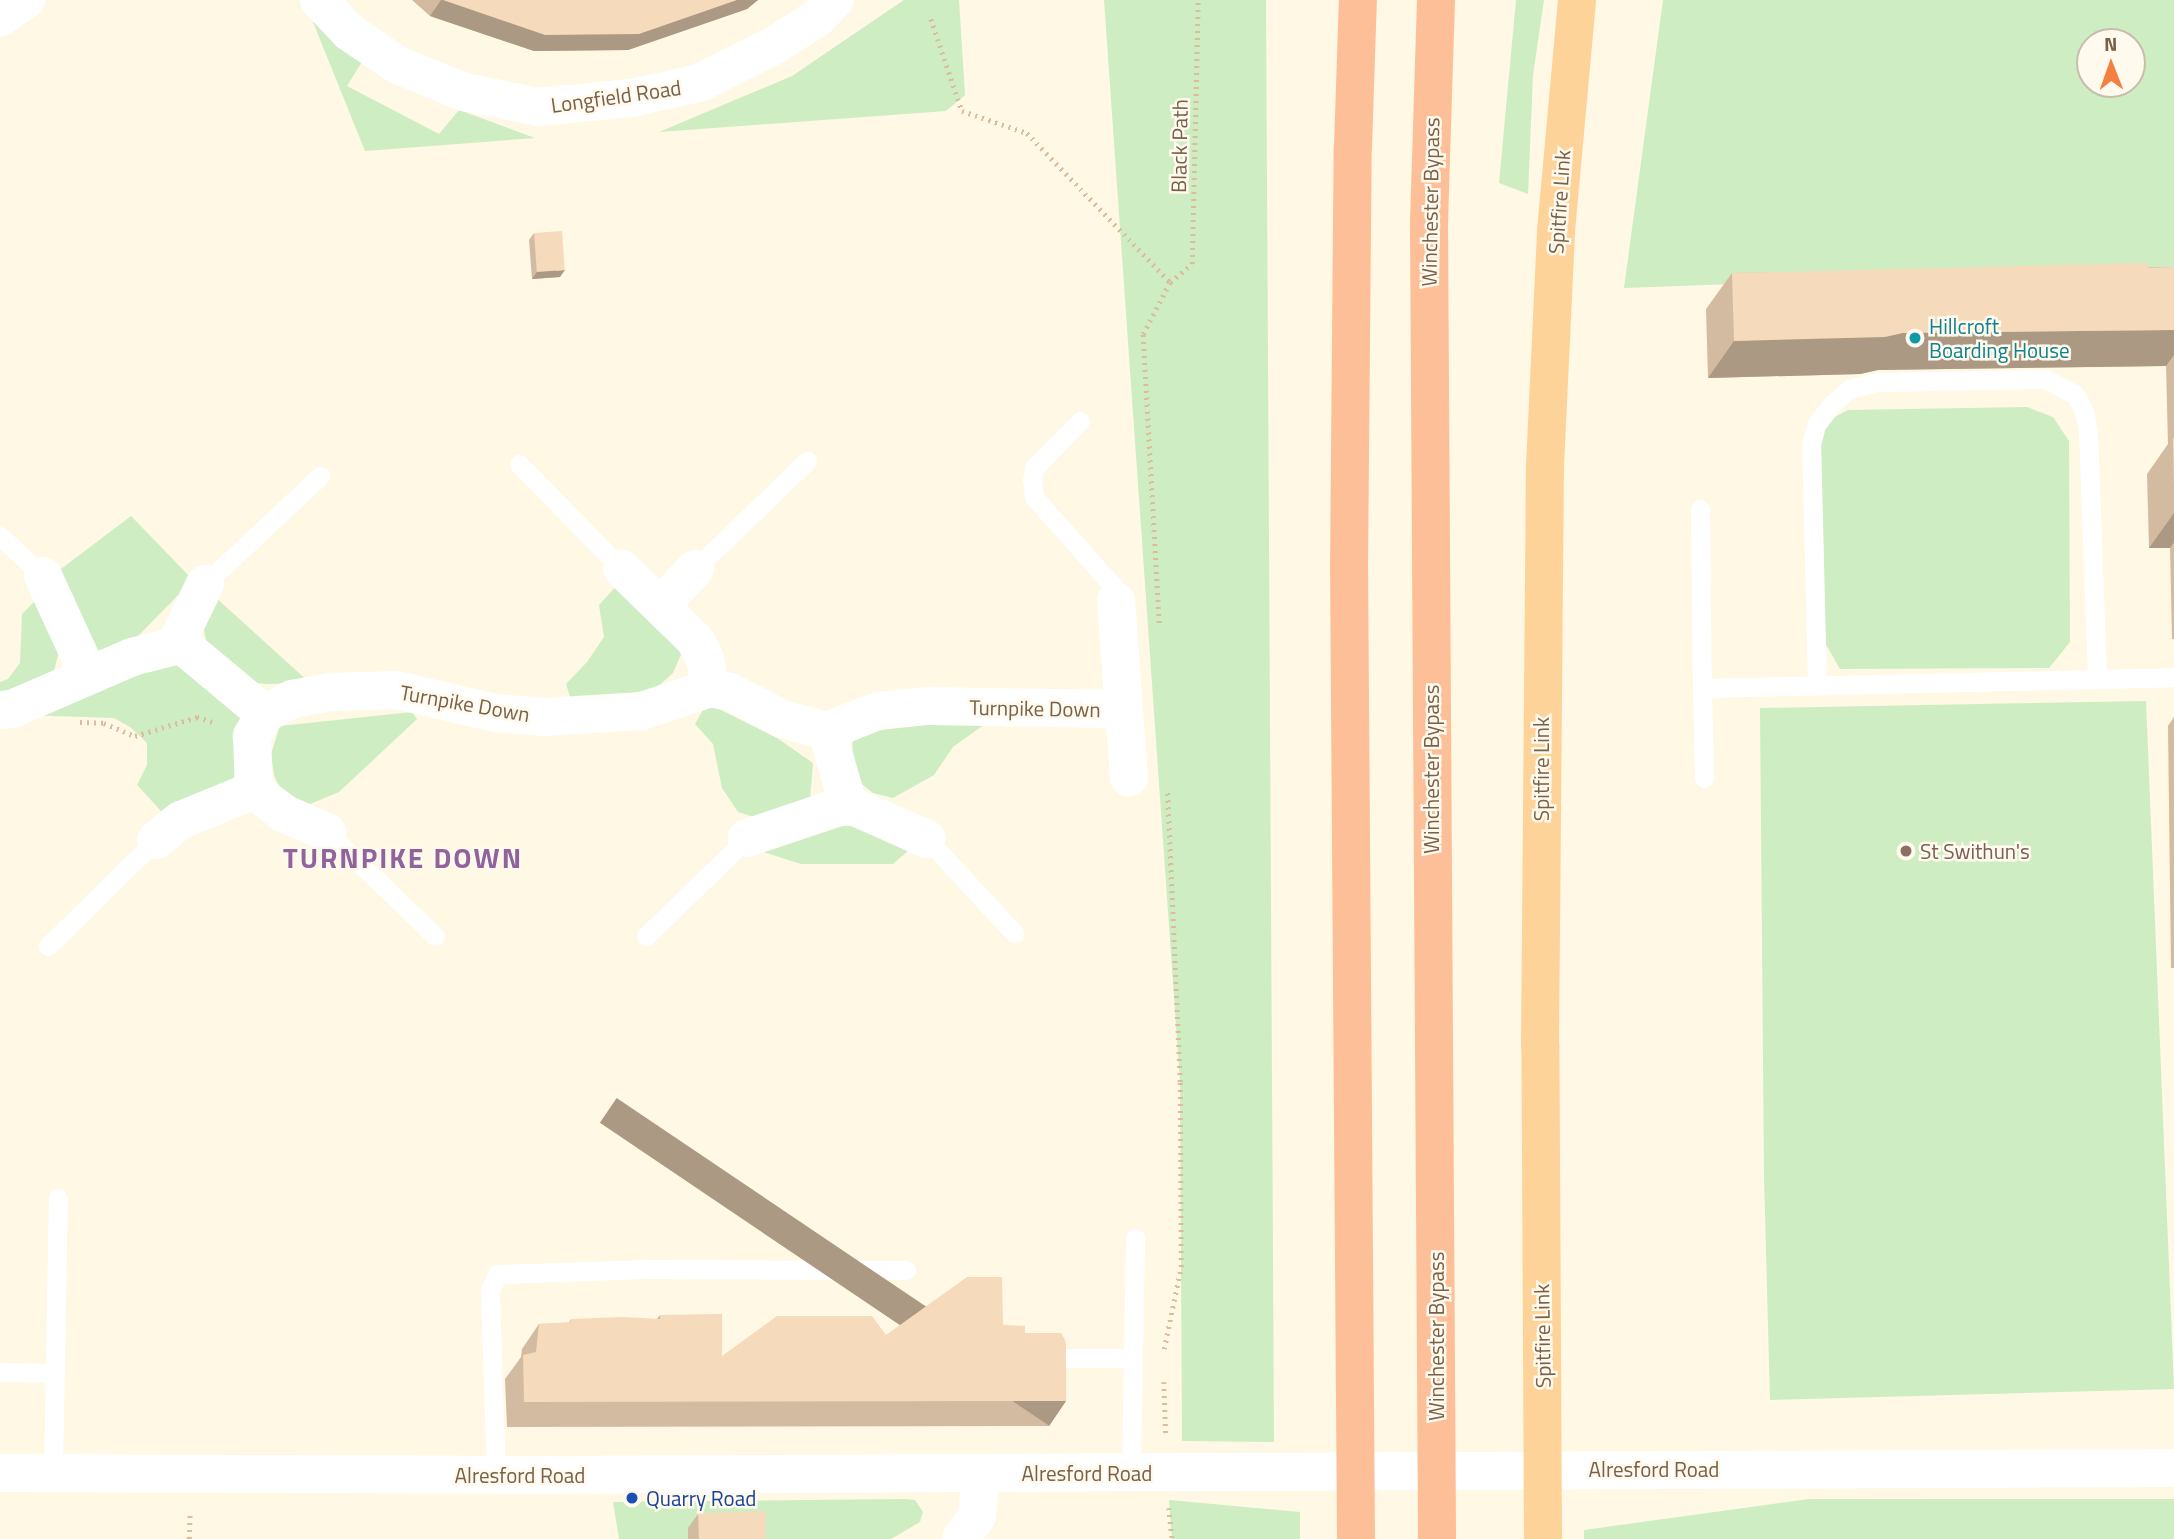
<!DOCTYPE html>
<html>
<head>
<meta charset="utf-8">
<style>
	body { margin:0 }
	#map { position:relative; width:2174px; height:1539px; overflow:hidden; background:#fef8e5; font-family:"Titillium Web",sans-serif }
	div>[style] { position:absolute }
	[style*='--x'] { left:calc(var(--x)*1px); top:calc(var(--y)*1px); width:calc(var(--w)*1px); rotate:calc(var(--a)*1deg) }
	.green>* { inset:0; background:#ceedc2 }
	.path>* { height:4.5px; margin-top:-2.25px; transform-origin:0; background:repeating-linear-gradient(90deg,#dbbd9d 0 2px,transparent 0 7px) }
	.service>* { height:19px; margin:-9.5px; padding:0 9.5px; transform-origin:9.5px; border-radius:9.5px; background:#fff }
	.minor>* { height:38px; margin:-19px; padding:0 19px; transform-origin:19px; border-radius:19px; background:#fff }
	.tertiary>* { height:38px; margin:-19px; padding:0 19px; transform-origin:19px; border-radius:19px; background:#fff }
	.secondary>* { height:38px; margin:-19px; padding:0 19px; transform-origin:19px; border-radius:19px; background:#fff }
	.trunk>* { height:38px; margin:-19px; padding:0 19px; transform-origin:19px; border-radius:19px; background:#fed39a }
	.motorway>* { height:38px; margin:-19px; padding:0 19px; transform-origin:19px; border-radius:19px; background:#fcbf98 }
	.wall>* { inset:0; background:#d3bba1 }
	.shaded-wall>* { inset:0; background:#ac9983; transform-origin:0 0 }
	.building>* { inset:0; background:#f5dabb; transform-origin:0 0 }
	.dots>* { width:19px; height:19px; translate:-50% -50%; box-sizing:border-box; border:4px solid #fffaed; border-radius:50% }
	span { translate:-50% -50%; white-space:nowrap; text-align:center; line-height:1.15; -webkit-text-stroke:5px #fffaed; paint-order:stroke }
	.street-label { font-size:21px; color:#796048 }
	.culture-label { font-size:21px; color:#0d838f }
	.left { translate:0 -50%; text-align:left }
	.education-label { font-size:21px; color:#785e54 }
	.transit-label { font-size:21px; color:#164399 }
	.district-label { font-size:28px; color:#91639d; font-weight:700; letter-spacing:2px }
	.north { position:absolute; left:2076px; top:28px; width:70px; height:70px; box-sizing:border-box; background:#fffaed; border:2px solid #c9bcab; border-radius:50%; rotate:359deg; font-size:19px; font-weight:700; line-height:28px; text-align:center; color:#796048 }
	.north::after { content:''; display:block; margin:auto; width:24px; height:32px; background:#f18041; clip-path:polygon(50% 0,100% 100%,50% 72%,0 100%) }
</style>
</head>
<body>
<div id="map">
	<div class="green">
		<i style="clip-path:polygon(904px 0,959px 0,965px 95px,946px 111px,659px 132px,792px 76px)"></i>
		<i style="clip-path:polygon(1104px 0,1266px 0,1274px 1442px,1182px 1441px,1180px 1082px)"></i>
		<i style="clip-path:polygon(1516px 0,1544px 0,1533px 75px,1528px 194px,1499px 183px)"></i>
		<i style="clip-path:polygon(evenodd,1663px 0,2174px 0,2174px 268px,1624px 288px,1663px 0,2090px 42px,2132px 42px,2132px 84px,2090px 84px,2090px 42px)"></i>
		<i style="clip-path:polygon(313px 22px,365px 57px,347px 86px,439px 134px,459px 110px,535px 138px,365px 151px)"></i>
		<i style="clip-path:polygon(2027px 407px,2053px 417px,2069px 441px,2070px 642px,2049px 668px,1840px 669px,1821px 636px,1814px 448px,1831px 419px,1848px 410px)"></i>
		<i style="clip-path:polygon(131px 516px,193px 580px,138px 636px,114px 651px,92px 650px,57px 572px)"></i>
		<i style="clip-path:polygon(619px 583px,682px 652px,673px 673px,654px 690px,572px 703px,566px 684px,587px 662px,604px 637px,599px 605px)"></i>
		<i style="clip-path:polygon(40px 596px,59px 651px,54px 671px,27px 686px,0 693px,0 682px,8px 679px,20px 663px,22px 614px)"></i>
		<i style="clip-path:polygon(214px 596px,310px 683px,265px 684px,243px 680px,207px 645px,201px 615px)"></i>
		<i style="clip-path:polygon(167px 657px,240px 718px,236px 790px,162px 812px,137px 785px,147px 765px,147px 743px,130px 727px,114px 718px,22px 715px)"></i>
		<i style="clip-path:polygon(2146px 701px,2174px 1389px,1770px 1400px,1764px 1176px,1760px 708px)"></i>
		<i style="clip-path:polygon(707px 703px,777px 738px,813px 763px,810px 800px,757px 818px,738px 812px,722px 788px,713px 744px,695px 724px)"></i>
		<i style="clip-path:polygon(412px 712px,417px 719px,339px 792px,305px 806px,284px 797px,274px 775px,271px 754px,280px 726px)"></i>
		<i style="clip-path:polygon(881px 718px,985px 724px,953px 747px,934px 775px,893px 798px,873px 793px,858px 781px,852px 760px,853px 736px)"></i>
		<i style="clip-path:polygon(875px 825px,917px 843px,893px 864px,801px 864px,757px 850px,819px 827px)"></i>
		<i style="clip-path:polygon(905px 1499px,915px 1500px,923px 1512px,920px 1522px,891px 1539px,619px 1539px,613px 1502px)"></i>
		<i style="clip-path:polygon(1809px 1499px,2174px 1499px,2174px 1539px,1584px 1539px,1584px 1530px)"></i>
		<i style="clip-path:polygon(1169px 1500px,1300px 1512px,1300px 1539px,1172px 1539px)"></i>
	</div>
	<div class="path">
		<i style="--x:931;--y:19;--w:97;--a:71.4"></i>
		<i style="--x:962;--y:111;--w:69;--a:18.7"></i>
		<i style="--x:1027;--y:133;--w:207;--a:46.2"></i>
		<i style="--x:1159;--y:623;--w:289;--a:-93.2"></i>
		<i style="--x:1143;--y:334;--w:59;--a:-62.6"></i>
		<i style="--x:1170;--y:282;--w:28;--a:-39"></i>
		<i style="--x:1192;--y:264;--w:264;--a:-88.7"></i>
		<i style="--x:80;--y:722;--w:24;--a:2"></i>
		<i style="--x:104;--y:723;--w:34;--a:23"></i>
		<i style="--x:135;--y:736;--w:65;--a:-17"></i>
		<i style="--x:197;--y:717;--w:16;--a:18"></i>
		<i style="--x:1164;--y:1349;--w:84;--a:-78.3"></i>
		<i style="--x:1181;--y:1267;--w:185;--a:-90.3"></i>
		<i style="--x:1180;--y:1082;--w:293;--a:-92.5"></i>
		<i style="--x:1164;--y:1382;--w:54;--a:87.9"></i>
		<i style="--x:1169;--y:1508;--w:31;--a:84"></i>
		<i style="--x:189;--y:1539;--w:27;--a:-88"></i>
	</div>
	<div class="service">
		<i style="--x:1080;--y:421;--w:66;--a:134.4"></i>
		<i style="--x:1034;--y:468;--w:12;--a:99"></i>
		<i style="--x:1032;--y:480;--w:17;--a:83"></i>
		<i style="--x:1034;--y:497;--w:119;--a:48.4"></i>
		<i style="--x:1113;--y:586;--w:15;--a:79"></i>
		<i style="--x:519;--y:464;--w:147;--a:45.6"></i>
		<i style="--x:1700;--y:509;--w:179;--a:89.4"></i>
		<i style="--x:1702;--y:688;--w:472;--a:-1.3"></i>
		<i style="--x:0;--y:536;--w:59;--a:42.9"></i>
		<i style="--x:695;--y:569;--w:156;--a:-44"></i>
		<i style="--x:205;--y:584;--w:158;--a:-43.2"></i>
		<i style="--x:1817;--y:684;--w:239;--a:-91.4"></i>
		<i style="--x:1811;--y:445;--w:21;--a:-76"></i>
		<i style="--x:1816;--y:425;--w:26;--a:-53"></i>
		<i style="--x:1832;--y:404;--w:23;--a:-41"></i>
		<i style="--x:1849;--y:389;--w:30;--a:-14"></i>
		<i style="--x:1878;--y:382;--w:167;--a:-1"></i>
		<i style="--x:2045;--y:379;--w:34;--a:27"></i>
		<i style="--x:2075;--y:394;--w:19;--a:62"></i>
		<i style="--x:2084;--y:411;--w:20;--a:79"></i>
		<i style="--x:2088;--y:431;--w:248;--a:87.9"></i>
		<i style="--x:1702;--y:688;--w:90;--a:88.7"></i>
		<i style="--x:327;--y:832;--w:150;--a:43.9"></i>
		<i style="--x:927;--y:839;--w:128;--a:47.2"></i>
		<i style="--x:646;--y:936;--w:141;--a:-44.1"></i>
		<i style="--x:48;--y:946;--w:151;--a:-44.5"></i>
		<i style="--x:1056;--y:1358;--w:77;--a:0"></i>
		<i style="--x:0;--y:1372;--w:55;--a:1"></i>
		<i style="--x:1131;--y:1472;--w:234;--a:-89"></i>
		<i style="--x:53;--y:1475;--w:277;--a:-89"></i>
		<i style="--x:496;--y:1475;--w:185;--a:-91.9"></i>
		<i style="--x:490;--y:1290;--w:17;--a:-66"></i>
		<i style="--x:497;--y:1274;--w:147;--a:-1.9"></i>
		<i style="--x:644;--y:1269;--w:262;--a:0.2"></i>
	</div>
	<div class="minor">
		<i style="--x:319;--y:0;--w:44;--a:46.8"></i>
		<i style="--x:349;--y:32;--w:59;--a:34"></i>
		<i style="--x:398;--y:65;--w:71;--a:22.2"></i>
		<i style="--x:464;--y:92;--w:76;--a:11.3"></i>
		<i style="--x:539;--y:107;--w:92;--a:-5.6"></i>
		<i style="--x:631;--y:98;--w:70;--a:-12.4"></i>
		<i style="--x:699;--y:83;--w:85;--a:-26.6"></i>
		<i style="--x:775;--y:45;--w:50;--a:-32.7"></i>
		<i style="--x:817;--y:18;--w:25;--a:-45"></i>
		<i style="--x:0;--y:18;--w:32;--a:-35"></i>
		<i style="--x:622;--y:569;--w:102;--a:44.2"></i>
		<i style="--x:695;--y:640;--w:21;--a:62"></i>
		<i style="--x:705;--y:659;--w:29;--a:80"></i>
		<i style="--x:43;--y:576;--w:108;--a:65.3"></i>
		<i style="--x:1116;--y:601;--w:177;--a:85.8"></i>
		<i style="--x:662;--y:604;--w:48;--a:-46.7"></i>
		<i style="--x:175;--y:646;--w:69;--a:-64.2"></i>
		<i style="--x:0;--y:710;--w:12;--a:-5"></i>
		<i style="--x:12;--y:709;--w:131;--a:-23.4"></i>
		<i style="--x:132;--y:657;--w:44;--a:-14.3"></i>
		<i style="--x:175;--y:646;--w:11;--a:10"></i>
		<i style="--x:186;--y:648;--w:103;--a:39.9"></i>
		<i style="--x:265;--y:714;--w:31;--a:-29"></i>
		<i style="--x:292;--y:699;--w:40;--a:-10"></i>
		<i style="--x:331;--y:692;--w:65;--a:-1.8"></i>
		<i style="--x:396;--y:690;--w:103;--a:13"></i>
		<i style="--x:496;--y:713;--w:49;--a:4.7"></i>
		<i style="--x:545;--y:717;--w:97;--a:-3.5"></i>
		<i style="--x:642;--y:711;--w:72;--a:-18.7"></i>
		<i style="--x:710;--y:688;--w:20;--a:11"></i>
		<i style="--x:730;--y:692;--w:59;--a:27.4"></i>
		<i style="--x:782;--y:719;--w:47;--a:14.9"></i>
		<i style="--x:827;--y:731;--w:55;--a:-21.4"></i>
		<i style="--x:878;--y:711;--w:48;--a:-5.9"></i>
		<i style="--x:926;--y:706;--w:196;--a:0.9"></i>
		<i style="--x:265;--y:714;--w:26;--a:121"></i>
		<i style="--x:252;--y:736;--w:54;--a:87.9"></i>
		<i style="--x:254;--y:790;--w:37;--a:38"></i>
		<i style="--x:283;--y:813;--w:48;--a:23.4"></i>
		<i style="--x:827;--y:731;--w:76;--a:74"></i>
		<i style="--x:848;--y:804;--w:86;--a:23.9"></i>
		<i style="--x:747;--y:838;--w:107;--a:-18.6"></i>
		<i style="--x:156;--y:840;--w:32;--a:-39"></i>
		<i style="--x:181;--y:820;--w:79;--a:-22.3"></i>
	</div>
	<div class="tertiary">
		<i style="--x:961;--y:1539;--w:28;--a:-55"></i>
		<i style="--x:977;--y:1516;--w:43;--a:-84.7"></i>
	</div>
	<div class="secondary">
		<i style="--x:0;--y:1473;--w:496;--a:0.2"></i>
		<i style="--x:496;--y:1475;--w:1678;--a:-0.24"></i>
	</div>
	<div class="trunk">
		<i style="--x:1543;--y:1539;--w:494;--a:-90.3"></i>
		<i style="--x:1540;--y:1045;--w:579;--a:-89.51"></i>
		<i style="--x:1545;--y:466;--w:235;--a:-87.3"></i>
		<i style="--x:1556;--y:231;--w:232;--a:-84.8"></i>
	</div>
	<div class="motorway">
		<i style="--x:1436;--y:0;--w:223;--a:91.8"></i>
		<i style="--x:1429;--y:223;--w:1316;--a:89.65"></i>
		<i style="--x:1356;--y:1539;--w:970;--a:-90.41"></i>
		<i style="--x:1349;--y:569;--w:422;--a:-89.5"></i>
		<i style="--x:1353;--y:147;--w:147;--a:-88.1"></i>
	</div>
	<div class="wall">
		<i style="clip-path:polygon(412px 0,758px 0,747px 9px,628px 50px,534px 51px,430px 16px)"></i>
		<i style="clip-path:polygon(534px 233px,560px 277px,532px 279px,529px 240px)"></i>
		<i style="clip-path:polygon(2174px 267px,2174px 639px,2172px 639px,2170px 548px,2149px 548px,2147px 474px,2168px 444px,2166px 366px,1878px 370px,1860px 374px,1708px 378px,1706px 309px,1732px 273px)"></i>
		<i style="clip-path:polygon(2174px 717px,2174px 968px,2171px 968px,2168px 726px)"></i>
		<i style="clip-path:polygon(660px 1315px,722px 1356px,886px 1335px,1003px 1325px,1025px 1333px,1066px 1401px,1049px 1426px,507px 1427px,505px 1379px,521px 1357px,522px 1349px,539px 1324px,569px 1323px,571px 1319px,657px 1319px)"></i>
		<i style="clip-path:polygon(698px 1514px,766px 1539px,688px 1539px,688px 1528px)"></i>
	</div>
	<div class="shaded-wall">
		<i style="clip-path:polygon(441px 0,758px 0,747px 9px,628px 50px,534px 51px,430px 16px)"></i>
		<i style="clip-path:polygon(565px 270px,560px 277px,532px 279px,537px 272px)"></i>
		<i style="clip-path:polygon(2174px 330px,2174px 355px,2166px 366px,1878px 370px,1860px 374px,1708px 378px,1734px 341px,1903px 333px)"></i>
		<i style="clip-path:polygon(2174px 513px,2174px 542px,2170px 548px,2149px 548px)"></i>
		<i style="left:1066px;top:1401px;width:30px;height:542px;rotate:124deg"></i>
	</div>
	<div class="building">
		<i style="clip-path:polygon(443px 0,737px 0,639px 34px,545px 35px)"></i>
		<i style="left:562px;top:231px;width:39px;height:28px;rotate:86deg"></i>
		<i style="clip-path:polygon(2147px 263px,2148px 268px,2174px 267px,2174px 330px,1903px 333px,1885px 337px,1734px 341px,1732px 273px)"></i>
		<i style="clip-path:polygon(2173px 438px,2174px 438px,2174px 487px)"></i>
		<i style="clip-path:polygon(967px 1277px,1002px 1277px,1003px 1325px,1025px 1326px,1025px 1333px,1061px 1333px,1066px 1342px,1066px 1401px,524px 1402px,523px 1355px,536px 1352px,539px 1324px,571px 1322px,571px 1319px,621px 1317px,660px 1319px,660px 1315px,722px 1314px,722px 1356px,777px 1316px,872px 1316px,886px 1335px)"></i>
		<i style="left:765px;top:1511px;width:28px;height:67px;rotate:88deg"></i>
	</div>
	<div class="dots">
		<i style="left:1915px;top:338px;background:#0f9aa8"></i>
		<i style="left:1906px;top:851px;background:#8d6e63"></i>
		<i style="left:632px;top:1498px;background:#1a4fb4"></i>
	</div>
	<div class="street-label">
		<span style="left:616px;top:96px;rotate:-8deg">Longfield Road</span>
		<span style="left:1179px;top:146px;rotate:-89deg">Black Path</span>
		<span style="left:1430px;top:202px;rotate:-89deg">Winchester Bypass</span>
		<span style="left:1559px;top:202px;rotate:-86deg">Spitfire Link</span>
		<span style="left:465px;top:703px;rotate:10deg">Turnpike Down</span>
		<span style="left:1035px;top:708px;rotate:1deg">Turnpike Down</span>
		<span style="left:1431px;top:769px;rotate:-90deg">Winchester Bypass</span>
		<span style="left:1541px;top:769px;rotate:-90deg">Spitfire Link</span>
		<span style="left:1436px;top:1336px;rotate:-90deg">Winchester Bypass</span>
		<span style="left:1542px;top:1336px;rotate:-91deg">Spitfire Link</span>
		<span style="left:1654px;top:1469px">Alresford Road</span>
		<span style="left:1087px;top:1473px">Alresford Road</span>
		<span style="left:520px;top:1475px">Alresford Road</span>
	</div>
	<div class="culture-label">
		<span class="left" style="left:1929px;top:338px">Hillcroft<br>Boarding House</span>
	</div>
	<div class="education-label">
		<span class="left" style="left:1920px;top:851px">St Swithun's</span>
	</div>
	<div class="transit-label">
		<span class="left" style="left:646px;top:1498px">Quarry Road</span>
	</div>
	<div class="district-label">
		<span style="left:403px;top:858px">TURNPIKE DOWN</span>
	</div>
	<div class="north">N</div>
</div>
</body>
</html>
